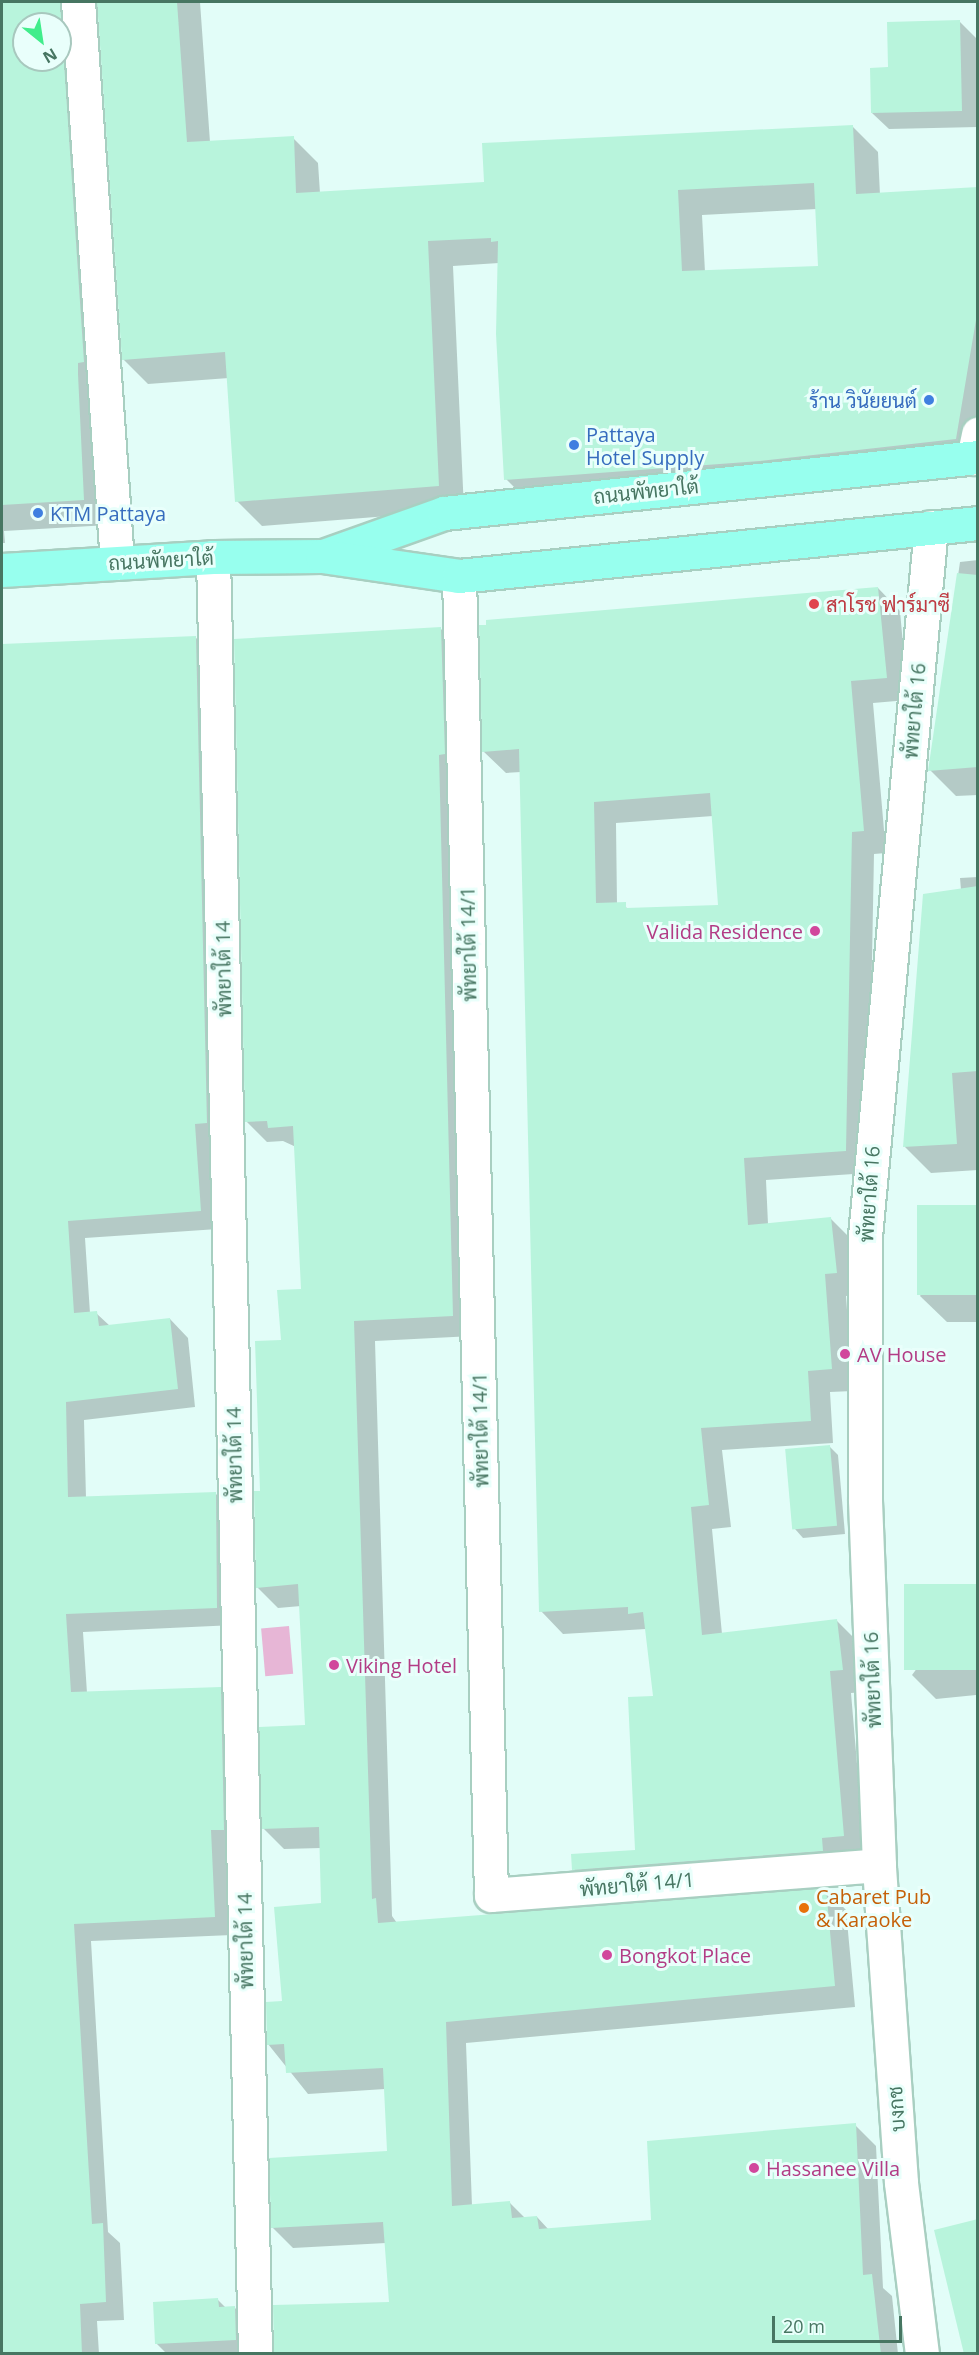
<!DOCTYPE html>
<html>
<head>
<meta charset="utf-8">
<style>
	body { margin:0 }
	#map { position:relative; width:979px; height:2355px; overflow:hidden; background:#e2fdf8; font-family:"Open Sans",Sarabun,sans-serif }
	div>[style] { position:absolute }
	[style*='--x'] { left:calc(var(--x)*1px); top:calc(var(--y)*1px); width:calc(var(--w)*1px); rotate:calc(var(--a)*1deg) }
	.water>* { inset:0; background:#e7b6d6; transform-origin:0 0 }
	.shadow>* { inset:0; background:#0003 }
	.building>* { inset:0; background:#b8f4dc; transform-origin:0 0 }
	.roads { filter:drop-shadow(2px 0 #a8cfc1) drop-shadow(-2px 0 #a8cfc1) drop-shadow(0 2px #a8cfc1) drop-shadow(0 -2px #a8cfc1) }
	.minor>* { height:33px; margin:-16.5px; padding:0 16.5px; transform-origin:16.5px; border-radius:16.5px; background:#fff }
	.major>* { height:33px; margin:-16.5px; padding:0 16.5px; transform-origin:16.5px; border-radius:16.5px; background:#97ffee }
	.dots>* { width:16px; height:16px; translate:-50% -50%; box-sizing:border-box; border:3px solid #e9fffb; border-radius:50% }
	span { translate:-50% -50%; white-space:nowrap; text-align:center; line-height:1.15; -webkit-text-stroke:6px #e9fffb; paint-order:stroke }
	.shop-label { font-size:20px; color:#366cbe }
	.right { translate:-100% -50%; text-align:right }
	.left { translate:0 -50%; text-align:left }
	.street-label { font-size:20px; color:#477662 }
	.health-label { font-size:20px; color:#be3a42 }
	.hotel-label { font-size:20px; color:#b23c85 }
	.food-label { font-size:20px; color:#c56008 }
	.frame { position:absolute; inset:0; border:3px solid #477662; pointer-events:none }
	.north { position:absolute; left:12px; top:12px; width:60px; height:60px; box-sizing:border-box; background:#e9fffb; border:2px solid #a8c8be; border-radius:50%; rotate:150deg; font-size:16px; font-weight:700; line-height:24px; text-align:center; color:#477662 }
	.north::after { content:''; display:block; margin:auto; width:21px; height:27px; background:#41ed8b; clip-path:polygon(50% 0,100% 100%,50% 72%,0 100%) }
	.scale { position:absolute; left:772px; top:2316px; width:130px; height:27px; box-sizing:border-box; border:3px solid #477662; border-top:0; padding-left:8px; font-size:18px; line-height:21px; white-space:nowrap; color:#477662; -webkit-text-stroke:4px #e9fffb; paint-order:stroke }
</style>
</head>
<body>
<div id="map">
	<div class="water">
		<i style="left:289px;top:1626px;width:48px;height:28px;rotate:85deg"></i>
	</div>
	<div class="shadow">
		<i style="clip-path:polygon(evenodd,2px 2px,200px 2px,210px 142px,293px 138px,318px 163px,320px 193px,486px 183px,853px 127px,878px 152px,880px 195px,978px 189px,978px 465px,531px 504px,506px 479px,499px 263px,453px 266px,464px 510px,262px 526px,237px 501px,229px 378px,148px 384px,123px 359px,99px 9px,92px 12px,109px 525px,4px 531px,5px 543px,2px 543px,2px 2px,24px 24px,60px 24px,60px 60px,24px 60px,24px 24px,2px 2px,817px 209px,819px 267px,705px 272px,702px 215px,817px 209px)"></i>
		<i style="clip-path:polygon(959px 21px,976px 38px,978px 127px,889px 129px,872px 113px,889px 68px)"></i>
		<i style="clip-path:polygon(978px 560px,978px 795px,956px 796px,930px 770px,960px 562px)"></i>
		<i style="clip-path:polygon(evenodd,878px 588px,900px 611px,908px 700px,873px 703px,886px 853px,874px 854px,868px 1173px,766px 1180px,768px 1224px,831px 1219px,853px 1241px,858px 1295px,846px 1296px,853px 1391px,830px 1392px,833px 1443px,722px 1450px,731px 1527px,712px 1529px,722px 1634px,837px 1621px,859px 1643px,864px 1692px,851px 1693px,865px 1858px,596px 1892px,574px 1869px,637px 1852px,654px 1697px,646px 1629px,563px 1634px,541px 1611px,521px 772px,506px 773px,483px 751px,878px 588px,713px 816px,720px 906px,630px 909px,617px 904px,616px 823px,713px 816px)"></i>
		<i style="clip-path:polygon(441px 629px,462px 650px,473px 1336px,375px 1341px,392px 1916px,397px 1923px,826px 1889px,846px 1910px,855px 2007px,466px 2043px,472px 2206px,510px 2203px,525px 2218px,537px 2217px,549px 2230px,652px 2221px,855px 2125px,876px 2146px,883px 2288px,892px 2296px,898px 2354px,274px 2354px,274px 2306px,390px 2303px,386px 2243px,293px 2248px,272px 2227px,388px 2152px,385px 2089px,308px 2094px,268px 2044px,323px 1904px,321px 1848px,284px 1849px,263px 1828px,307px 1727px,301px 1606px,278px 1608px,257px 1587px,262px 1492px,282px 1342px,303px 1290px,296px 1147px,283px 1141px,267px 1142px,246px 1121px)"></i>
		<i style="clip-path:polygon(195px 637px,214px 655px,218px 1229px,85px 1238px,90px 1313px,96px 1313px,110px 1326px,170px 1319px,188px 1338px,195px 1407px,84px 1420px,86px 1498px,216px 1494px,234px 1512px,235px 1625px,83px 1632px,87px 1693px,220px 1688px,238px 1706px,232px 1935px,91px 1941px,108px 2232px,120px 2243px,124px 2320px,97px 2321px,99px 2354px,2px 2354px,2px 646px)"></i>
		<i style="clip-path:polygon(978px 877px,978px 1170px,931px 1173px,905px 1147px,924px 896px,961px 890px,960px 878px)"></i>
		<i style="clip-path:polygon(978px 1206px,978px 1322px,947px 1322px,920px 1296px)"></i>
		<i style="clip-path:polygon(830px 1447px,838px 1455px,845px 1534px,803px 1538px,795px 1529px)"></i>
		<i style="clip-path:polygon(978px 1586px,978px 1706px,976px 1695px,936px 1699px,912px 1675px)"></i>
		<i style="clip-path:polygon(218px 2300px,226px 2308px,235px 2308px,251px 2324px,252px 2354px,167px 2354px,156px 2343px)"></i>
	</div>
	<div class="building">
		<i style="clip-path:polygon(evenodd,2px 2px,60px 2px,84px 362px,78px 363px,78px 374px,84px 500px,2px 505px,2px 2px,24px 24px,60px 24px,60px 60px,24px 60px,24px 24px)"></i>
		<i style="clip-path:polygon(evenodd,97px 2px,177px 2px,187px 142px,294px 136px,296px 193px,484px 182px,482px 143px,853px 125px,856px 194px,978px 187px,978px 308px,956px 439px,760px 461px,504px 480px,496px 334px,498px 241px,491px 242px,491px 238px,428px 241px,439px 486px,235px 502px,225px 352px,122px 360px,97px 2px,814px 183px,818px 266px,682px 271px,678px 190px,814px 183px)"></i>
		<i style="clip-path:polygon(960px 20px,962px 111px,871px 113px,870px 68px,888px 67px,887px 22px)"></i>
		<i style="clip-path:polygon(957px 573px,978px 575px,978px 767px,928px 771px)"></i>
		<i style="clip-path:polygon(evenodd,878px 587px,887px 678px,851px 681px,864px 831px,852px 832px,846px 1151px,744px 1158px,748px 1225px,831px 1217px,837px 1273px,825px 1274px,832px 1369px,808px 1371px,811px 1421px,701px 1428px,709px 1505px,691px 1507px,702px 1635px,837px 1619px,843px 1670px,830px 1671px,844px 1836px,822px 1838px,823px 1851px,572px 1870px,571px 1854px,635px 1850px,628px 1697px,653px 1696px,643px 1612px,628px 1614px,628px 1607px,539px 1612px,519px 749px,482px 752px,479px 625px,486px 625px,486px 620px,878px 587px,710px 793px,718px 905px,626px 908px,626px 902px,596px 903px,594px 802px,710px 793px)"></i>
		<i style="clip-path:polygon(441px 627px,445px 754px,439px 755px,453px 1316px,354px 1321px,372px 1899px,376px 1898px,378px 1923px,826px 1888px,835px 1986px,446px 2022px,452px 2206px,510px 2201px,512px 2218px,537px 2216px,539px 2229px,651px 2220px,647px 2141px,856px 2123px,863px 2275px,872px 2274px,881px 2354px,274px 2354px,273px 2305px,389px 2302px,383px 2222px,271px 2228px,269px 2158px,387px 2151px,383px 2068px,286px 2073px,284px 2044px,267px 2045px,266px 2002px,282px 2001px,274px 1907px,321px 1903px,319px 1827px,261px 1829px,259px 1727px,305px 1725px,298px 1584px,256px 1588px,254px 1491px,260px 1491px,255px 1341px,281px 1340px,277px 1290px,301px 1289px,293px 1126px,268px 1128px,267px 1121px,245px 1122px,234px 639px)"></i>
		<i style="clip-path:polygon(196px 636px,207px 1123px,195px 1124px,201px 1211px,68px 1221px,74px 1313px,97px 1311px,99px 1326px,170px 1318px,178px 1389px,66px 1402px,68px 1497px,216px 1492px,217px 1608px,66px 1614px,71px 1692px,221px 1687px,224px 1830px,211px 1830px,215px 1917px,74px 1924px,92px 2224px,103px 2223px,106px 2302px,80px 2304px,82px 2354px,2px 2354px,2px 644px)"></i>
		<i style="clip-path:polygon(978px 886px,978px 1071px,952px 1073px,957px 1144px,903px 1147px,923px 894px)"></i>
		<i style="left:978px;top:1205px;width:90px;height:61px;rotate:90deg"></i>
		<i style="left:830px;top:1445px;width:81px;height:45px;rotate:85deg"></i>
		<i style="left:978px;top:1584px;width:86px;height:74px;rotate:90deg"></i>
		<i style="clip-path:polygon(978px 2219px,978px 2352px,964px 2354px,934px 2230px)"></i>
		<i style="clip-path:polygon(218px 2298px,219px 2307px,235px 2306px,236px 2340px,155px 2344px,153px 2302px)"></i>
	</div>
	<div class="roads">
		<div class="minor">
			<i style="--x:78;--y:2;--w:562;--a:86.02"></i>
			<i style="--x:973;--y:458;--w:25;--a:-78"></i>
			<i style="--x:213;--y:557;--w:1797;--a:88.66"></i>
			<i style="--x:459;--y:576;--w:1319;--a:88.61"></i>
			<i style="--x:491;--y:1895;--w:389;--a:-4.4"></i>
			<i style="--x:922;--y:2354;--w:173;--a:-97"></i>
			<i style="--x:901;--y:2182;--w:318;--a:-94"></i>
			<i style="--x:879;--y:1865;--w:366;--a:-92.2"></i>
			<i style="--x:865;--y:1499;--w:263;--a:-90"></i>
			<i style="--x:865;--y:1236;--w:712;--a:-84.68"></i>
		</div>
		<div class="major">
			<i style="--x:326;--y:555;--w:125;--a:-19.6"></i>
			<i style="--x:444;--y:513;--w:537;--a:-5.99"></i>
			<i style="--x:2;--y:570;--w:211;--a:-3.5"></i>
			<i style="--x:213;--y:557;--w:109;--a:-0.5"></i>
			<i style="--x:322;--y:556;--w:138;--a:8.3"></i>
			<i style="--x:459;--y:576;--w:522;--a:-5.83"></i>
		</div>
	</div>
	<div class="dots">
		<i style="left:929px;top:400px;background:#3f7fe0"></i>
		<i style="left:574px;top:445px;background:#3f7fe0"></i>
		<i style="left:38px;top:513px;background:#3f7fe0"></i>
		<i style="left:814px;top:604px;background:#e0444e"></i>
		<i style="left:815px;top:931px;background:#d1479c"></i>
		<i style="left:845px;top:1354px;background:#d1479c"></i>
		<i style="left:334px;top:1665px;background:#d1479c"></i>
		<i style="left:804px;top:1908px;background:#e8710a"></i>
		<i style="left:607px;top:1955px;background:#d1479c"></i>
		<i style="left:754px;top:2168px;background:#d1479c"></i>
	</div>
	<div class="shop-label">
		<span class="right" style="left:917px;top:400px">ร้าน วินัยยนต์</span>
		<span class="left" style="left:586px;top:446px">Pattaya<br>Hotel Supply</span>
		<span class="left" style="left:50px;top:513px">KTM Pattaya</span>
	</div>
	<div class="street-label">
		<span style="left:646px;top:491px;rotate:-6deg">ถนนพัทยาใต้</span>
		<span style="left:161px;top:560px;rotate:-3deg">ถนนพัทยาใต้</span>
		<span style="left:914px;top:711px;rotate:-85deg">พัทยาใต้ 16</span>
		<span style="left:468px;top:944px;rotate:-91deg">พัทยาใต้ 14/1</span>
		<span style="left:223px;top:969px;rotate:-91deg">พัทยาใต้ 14</span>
		<span style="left:869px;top:1194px;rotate:-86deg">พัทยาใต้ 16</span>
		<span style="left:480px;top:1430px;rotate:-91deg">พัทยาใต้ 14/1</span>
		<span style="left:234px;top:1455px;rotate:-91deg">พัทยาใต้ 14</span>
		<span style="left:872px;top:1680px;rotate:-92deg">พัทยาใต้ 16</span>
		<span style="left:637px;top:1884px;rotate:-5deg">พัทยาใต้ 14/1</span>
		<span style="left:245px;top:1941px;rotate:-91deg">พัทยาใต้ 14</span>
		<span style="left:896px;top:2109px;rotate:-94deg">บงกช</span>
	</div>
	<div class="health-label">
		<span class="left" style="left:826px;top:604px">สาโรช ฟาร์มาซี</span>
	</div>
	<div class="hotel-label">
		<span class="right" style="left:803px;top:931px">Valida Residence</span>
		<span class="left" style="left:857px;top:1354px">AV House</span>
		<span class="left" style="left:346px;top:1665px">Viking Hotel</span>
		<span class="left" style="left:619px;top:1955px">Bongkot Place</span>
		<span class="left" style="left:766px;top:2168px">Hassanee Villa</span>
	</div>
	<div class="food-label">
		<span class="left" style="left:816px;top:1908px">Cabaret Pub<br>&amp; Karaoke</span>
	</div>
	<div class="frame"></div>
	<div class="north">N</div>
	<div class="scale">20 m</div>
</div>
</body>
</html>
